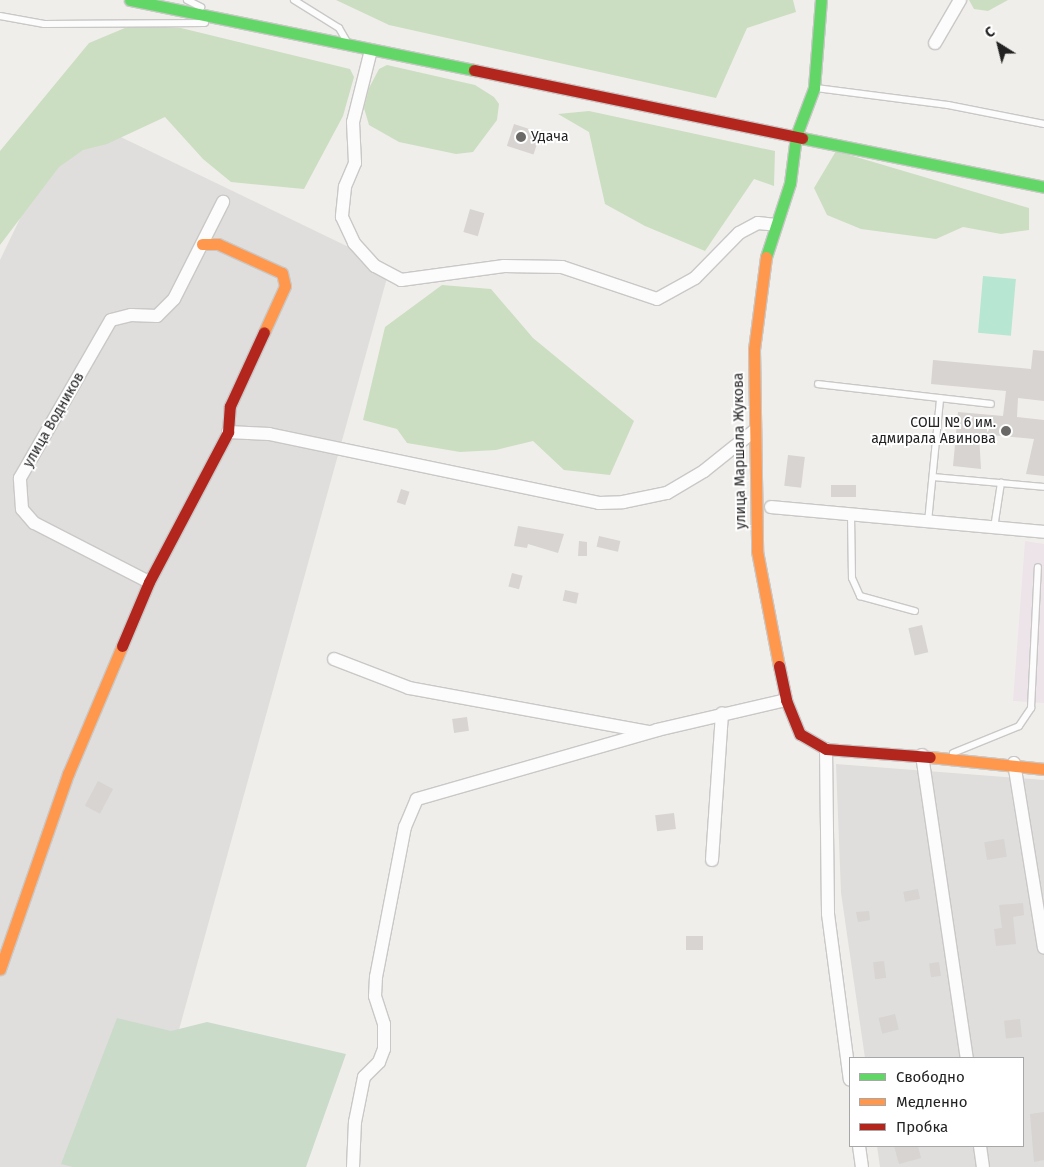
<!DOCTYPE html>
<html>
<head>
<meta charset="utf-8">
<style>
	body { margin:0 }
	#map { position:relative; width:1044px; height:1167px; overflow:hidden; background:#f0eeeb; font-family:"Fira Sans",sans-serif }
	div>[style] { position:absolute }
	[style*='--x'] { left:calc(var(--x)*1px); top:calc(var(--y)*1px); width:calc(var(--w)*1px); rotate:calc(var(--a)*1deg) }
	.residential>* { inset:0; background:#dfdedc }
	.industrial>* { inset:0; background:#ede4e9 }
	.forest>* { inset:0; background:#cbdec1 }
	.cemetery>* { inset:0; background:#cadbca }
	.pitch>* { inset:0; background:#b7e6d2; transform-origin:0 0 }
	.building>* { inset:0; background:#d7d4d2; transform-origin:0 0 }
	.roads { filter:drop-shadow(1px 0 #c9c8c7) drop-shadow(-1px 0 #c9c8c7) drop-shadow(0 1px #c9c8c7) drop-shadow(0 -1px #c9c8c7) }
	.lane>* { height:6px; margin:-3px; padding:0 3px; transform-origin:3px; border-radius:3px; background:#fdfcfc }
	.street>* { height:12px; margin:-6px; padding:0 6px; transform-origin:6px; border-radius:6px; background:#fdfcfc }
	.fast>* { height:11px; margin:-5.5px; padding:0 5.5px; transform-origin:5.5px; border-radius:5.5px; background:#63d668 }
	.slow>* { height:11px; margin:-5.5px; padding:0 5.5px; transform-origin:5.5px; border-radius:5.5px; background:#ff974d }
	.jam>* { height:11px; margin:-5.5px; padding:0 5.5px; transform-origin:5.5px; border-radius:5.5px; background:#b3261e }
	.dots>* { width:14px; height:14px; translate:-50% -50%; box-sizing:border-box; border:2px solid #fff; border-radius:50% }
	span { translate:-50% -50%; white-space:nowrap; text-align:center; line-height:1.15; -webkit-text-stroke:4px #fff; paint-order:stroke }
	.poi-label { font-size:14px; color:#222 }
	.left { translate:0 -50%; text-align:left }
	.right { translate:-100% -50%; text-align:right }
	.street-label { font-size:14px; color:#222 }
	.legend { position:absolute; left:849px; top:1057px; width:175px; height:90px; box-sizing:border-box; background:#fff; border:1px solid #a7a7a7; margin:0; padding:6px 9px; list-style:none; font-size:15px; color:#222 }
	.legend li { display:flex; align-items:center; gap:10px; height:25px }
	.legend b { width:25px; border:1px solid #a7a7a7 }
	.north { position:absolute; left:974px; top:20px; width:50px; height:50px; -webkit-text-stroke:4px #fff; paint-order:stroke; rotate:324deg; font-size:14px; font-weight:700; line-height:20px; text-align:center; color:#222 }
	.north::after { content:''; display:block; margin:auto; width:18px; height:22px; background:#222; clip-path:polygon(50% 0,100% 100%,50% 72%,0 100%) }
</style>
</head>
<body>
<div id="map">
	<div class="residential">
		<i style="clip-path:polygon(71px 113px,390px 267px,141px 1167px,0 1167px,0 260px)"></i>
		<i style="clip-path:polygon(836px 764px,1044px 780px,1044px 1167px,880px 1167px,877px 1146px,1023px 1146px,1023px 1058px,865px 1058px,841px 893px)"></i>
	</div>
	<div class="industrial">
		<i style="clip-path:polygon(1025px 541px,1044px 544px,1044px 703px,1013px 701px)"></i>
	</div>
	<div class="forest">
		<i style="clip-path:polygon(336px 0,793px 0,796px 12px,747px 28px,716px 98px,389px 25px)"></i>
		<i style="clip-path:polygon(969px 0,1008px 0,988px 11px,974px 9px)"></i>
		<i style="clip-path:polygon(132px 25px,181px 28px,350px 69px,354px 77px,343px 116px,304px 189px,231px 182px,203px 159px,165px 117px,107px 144px,83px 150px,59px 167px,0 245px,0 151px,89px 43px)"></i>
		<i style="clip-path:polygon(387px 65px,475px 85px,494px 97px,499px 104px,497px 120px,473px 152px,456px 154px,399px 142px,369px 125px,364px 108px,369px 88px,379px 69px)"></i>
		<i style="clip-path:polygon(589px 111px,775px 151px,774px 186px,754px 179px,705px 251px,645px 226px,605px 204px,589px 132px,558px 114px)"></i>
		<i style="clip-path:polygon(836px 151px,1029px 208px,1029px 230px,1001px 234px,963px 227px,936px 239px,861px 229px,827px 215px,814px 188px)"></i>
		<i style="clip-path:polygon(442px 285px,491px 289px,533px 338px,634px 421px,610px 475px,564px 470px,533px 441px,496px 450px,460px 452px,407px 443px,397px 429px,363px 420px,385px 327px)"></i>
	</div>
	<div class="cemetery">
		<i style="clip-path:polygon(117px 1018px,171px 1031px,207px 1022px,346px 1054px,306px 1167px,73px 1167px,61px 1164px)"></i>
	</div>
	<div class="pitch">
		<i style="left:983px;top:276px;width:33px;height:57px;rotate:5deg"></i>
	</div>
	<div class="building">
		<i style="left:514px;top:124px;width:28px;height:23px;rotate:18deg"></i>
		<i style="left:470px;top:209px;width:15px;height:24px;rotate:16deg"></i>
		<i style="clip-path:polygon(1033px 350px,1044px 351px,1044px 401px,1018px 398px,1017px 417px,1044px 420px,1044px 476px,1026px 474px,1034px 439px,979px 434px,981px 469px,953px 466px,958px 412px,1003px 416px,1006px 391px,931px 384px,933px 360px,1031px 369px)"></i>
		<i style="left:788px;top:455px;width:17px;height:31px;rotate:7deg"></i>
		<i style="left:831px;top:485px;width:25px;height:12px"></i>
		<i style="left:401px;top:489px;width:9px;height:14px;rotate:18deg"></i>
		<i style="clip-path:polygon(518px 526px,564px 534px,558px 553px,528px 544px,527px 548px,514px 546px)"></i>
		<i style="left:599px;top:536px;width:22px;height:11px;rotate:13deg"></i>
		<i style="clip-path:polygon(579px 541px,587px 542px,587px 556px,578px 556px)"></i>
		<i style="left:512px;top:573px;width:11px;height:14px;rotate:15deg"></i>
		<i style="left:565px;top:590px;width:14px;height:11px;rotate:12deg"></i>
		<i style="left:922px;top:625px;width:28px;height:14px;rotate:77deg"></i>
		<i style="left:467px;top:717px;width:14px;height:15px;rotate:82deg"></i>
		<i style="left:98px;top:781px;width:17px;height:28px;rotate:28deg"></i>
		<i style="left:674px;top:813px;width:16px;height:19px;rotate:83deg"></i>
		<i style="left:1004px;top:839px;width:18px;height:20px;rotate:81deg"></i>
		<i style="left:918px;top:889px;width:10px;height:15px;rotate:79deg"></i>
		<i style="clip-path:polygon(1023px 903px,1024px 915px,1013px 917px,1016px 944px,996px 946px,994px 929px,1002px 928px,999px 905px)"></i>
		<i style="clip-path:polygon(869px 911px,870px 920px,858px 922px,856px 912px)"></i>
		<i style="left:686px;top:936px;width:17px;height:14px"></i>
		<i style="left:884px;top:961px;width:17px;height:11px;rotate:83deg"></i>
		<i style="left:939px;top:962px;width:14px;height:10px;rotate:82deg"></i>
		<i style="left:895px;top:1014px;width:16px;height:17px;rotate:76deg"></i>
		<i style="left:1020px;top:1019px;width:18px;height:16px;rotate:84deg"></i>
		<i style="clip-path:polygon(1044px 1112px,1044px 1160px,1034px 1162px,1030px 1114px)"></i>
		<i style="clip-path:polygon(894px 1146px,918px 1146px,921px 1158px,899px 1164px)"></i>
	</div>
	<div class="roads">
		<div class="lane">
			<i style="--x:187;--y:0;--w:16;--a:27"></i>
			<i style="--x:294;--y:0;--w:53;--a:31.9"></i>
			<i style="--x:339;--y:28;--w:14;--a:60"></i>
			<i style="--x:0;--y:16;--w:45;--a:10.3"></i>
			<i style="--x:44;--y:24;--w:161;--a:-0.4"></i>
			<i style="--x:816;--y:88;--w:133;--a:7.3"></i>
			<i style="--x:948;--y:105;--w:98;--a:11.2"></i>
			<i style="--x:818;--y:384;--w:174;--a:6.6"></i>
			<i style="--x:933;--y:477;--w:111;--a:5.1"></i>
			<i style="--x:851;--y:515;--w:63;--a:89.1"></i>
			<i style="--x:852;--y:578;--w:20;--a:66"></i>
			<i style="--x:860;--y:596;--w:57;--a:15.3"></i>
			<i style="--x:928;--y:522;--w:124;--a:-84.4"></i>
			<i style="--x:994;--y:528;--w:46;--a:-81.2"></i>
			<i style="--x:953;--y:753;--w:71;--a:-22.2"></i>
			<i style="--x:1019;--y:726;--w:22;--a:-56"></i>
			<i style="--x:1031;--y:708;--w:141;--a:-87.2"></i>
		</div>
		<div class="street">
			<i style="--x:935;--y:43;--w:50;--a:-59.8"></i>
			<i style="--x:371;--y:50;--w:74;--a:104"></i>
			<i style="--x:353;--y:122;--w:41;--a:87.2"></i>
			<i style="--x:355;--y:163;--w:26;--a:113"></i>
			<i style="--x:345;--y:187;--w:30;--a:96"></i>
			<i style="--x:342;--y:217;--w:29;--a:65"></i>
			<i style="--x:354;--y:243;--w:31;--a:48"></i>
			<i style="--x:375;--y:266;--w:30;--a:28"></i>
			<i style="--x:401;--y:280;--w:104;--a:-7.7"></i>
			<i style="--x:504;--y:266;--w:58;--a:1"></i>
			<i style="--x:562;--y:267;--w:100;--a:18.6"></i>
			<i style="--x:657;--y:299;--w:43;--a:-28.9"></i>
			<i style="--x:695;--y:278;--w:63;--a:-45.6"></i>
			<i style="--x:739;--y:233;--w:21;--a:-28"></i>
			<i style="--x:758;--y:223;--w:18;--a:6"></i>
			<i style="--x:228;--y:432;--w:41;--a:2.8"></i>
			<i style="--x:269;--y:434;--w:337;--a:11.8"></i>
			<i style="--x:599;--y:503;--w:24;--a:-2"></i>
			<i style="--x:623;--y:502;--w:45;--a:-11.6"></i>
			<i style="--x:667;--y:493;--w:43;--a:-30.7"></i>
			<i style="--x:704;--y:471;--w:64;--a:-38.7"></i>
			<i style="--x:771;--y:507;--w:274;--a:5.2"></i>
			<i style="--x:149;--y:582;--w:129;--a:-152.8"></i>
			<i style="--x:34;--y:523;--w:18;--a:-131"></i>
			<i style="--x:22;--y:509;--w:31;--a:-94"></i>
			<i style="--x:20;--y:478;--w:182;--a:-60.1"></i>
			<i style="--x:111;--y:320;--w:21;--a:-14"></i>
			<i style="--x:131;--y:315;--w:26;--a:2"></i>
			<i style="--x:157;--y:316;--w:24;--a:-45"></i>
			<i style="--x:174;--y:299;--w:109;--a:-63.2"></i>
			<i style="--x:334;--y:659;--w:80;--a:21.1"></i>
			<i style="--x:409;--y:688;--w:243;--a:10.4"></i>
			<i style="--x:826;--y:749;--w:165;--a:89.3"></i>
			<i style="--x:828;--y:914;--w:167;--a:82.5"></i>
			<i style="--x:922;--y:755;--w:306;--a:81.6"></i>
			<i style="--x:1014;--y:763;--w:187;--a:80.8"></i>
			<i style="--x:712;--y:860;--w:147;--a:-86.1"></i>
			<i style="--x:859;--y:1146;--w:21;--a:82"></i>
			<i style="--x:980;--y:1146;--w:21;--a:82"></i>
			<i style="--x:353;--y:1167;--w:45;--a:-87.5"></i>
			<i style="--x:355;--y:1122;--w:46;--a:-78.7"></i>
			<i style="--x:364;--y:1077;--w:21;--a:-45"></i>
			<i style="--x:379;--y:1062;--w:14;--a:-69"></i>
			<i style="--x:384;--y:1049;--w:25;--a:-90"></i>
			<i style="--x:384;--y:1024;--w:29;--a:-108"></i>
			<i style="--x:375;--y:996;--w:19;--a:-87"></i>
			<i style="--x:376;--y:977;--w:153;--a:-79.1"></i>
			<i style="--x:405;--y:827;--w:30;--a:-67"></i>
			<i style="--x:417;--y:799;--w:250;--a:-16"></i>
			<i style="--x:657;--y:730;--w:132;--a:-13.1"></i>
		</div>
		<div class="fast">
			<i style="--x:130;--y:0;--w:351;--a:11.5"></i>
			<i style="--x:802;--y:138;--w:247;--a:11.4"></i>
			<i style="--x:766;--y:257;--w:78;--a:-72"></i>
			<i style="--x:790;--y:183;--w:47;--a:-82.7"></i>
			<i style="--x:796;--y:136;--w:51;--a:-69.4"></i>
			<i style="--x:814;--y:88;--w:88;--a:-85.5"></i>
		</div>
		<div class="slow">
			<i style="--x:202;--y:244;--w:16;--a:0"></i>
			<i style="--x:218;--y:244;--w:70;--a:24.4"></i>
			<i style="--x:282;--y:273;--w:13;--a:77"></i>
			<i style="--x:285;--y:286;--w:51;--a:114.5"></i>
			<i style="--x:766;--y:257;--w:93;--a:97.4"></i>
			<i style="--x:754;--y:349;--w:202;--a:89.1"></i>
			<i style="--x:757;--y:551;--w:117;--a:79.2"></i>
			<i style="--x:930;--y:757;--w:115;--a:6"></i>
			<i style="--x:0;--y:969;--w:207;--a:-70.8"></i>
			<i style="--x:68;--y:774;--w:139;--a:-67.1"></i>
		</div>
		<div class="jam">
			<i style="--x:474;--y:70;--w:335;--a:11.7"></i>
			<i style="--x:122;--y:646;--w:69;--a:-67.1"></i>
			<i style="--x:149;--y:582;--w:170;--a:-62.2"></i>
			<i style="--x:228;--y:432;--w:26;--a:-86"></i>
			<i style="--x:230;--y:406;--w:81;--a:-65.3"></i>
			<i style="--x:779;--y:666;--w:35;--a:78"></i>
			<i style="--x:786;--y:700;--w:37;--a:68"></i>
			<i style="--x:800;--y:734;--w:30;--a:30"></i>
			<i style="--x:826;--y:749;--w:104;--a:4.4"></i>
		</div>
	</div>
	<div class="dots">
		<i style="left:521px;top:137px;background:#6a6968"></i>
		<i style="left:1006px;top:431px;background:#6a6968"></i>
	</div>
	<div class="poi-label">
		<span class="left" style="left:531px;top:137px">Удача</span>
		<span class="right" style="left:996px;top:431px">СОШ № 6 им.<br>адмирала Авинова</span>
	</div>
	<div class="street-label">
		<span style="left:54px;top:420px;rotate:-60deg">улица Водников</span>
		<span style="left:740px;top:451px;rotate:-91deg">улица Маршала Жукова</span>
	</div>
	<ul class="legend">
	<li><b style="height:6px;background:#63d668"></b>Свободно</li>
	<li><b style="height:6px;background:#ff974d"></b>Медленно</li>
	<li><b style="height:6px;background:#b3261e"></b>Пробка</li>
	</ul>
	<div class="north">С</div>
</div>
</body>
</html>
